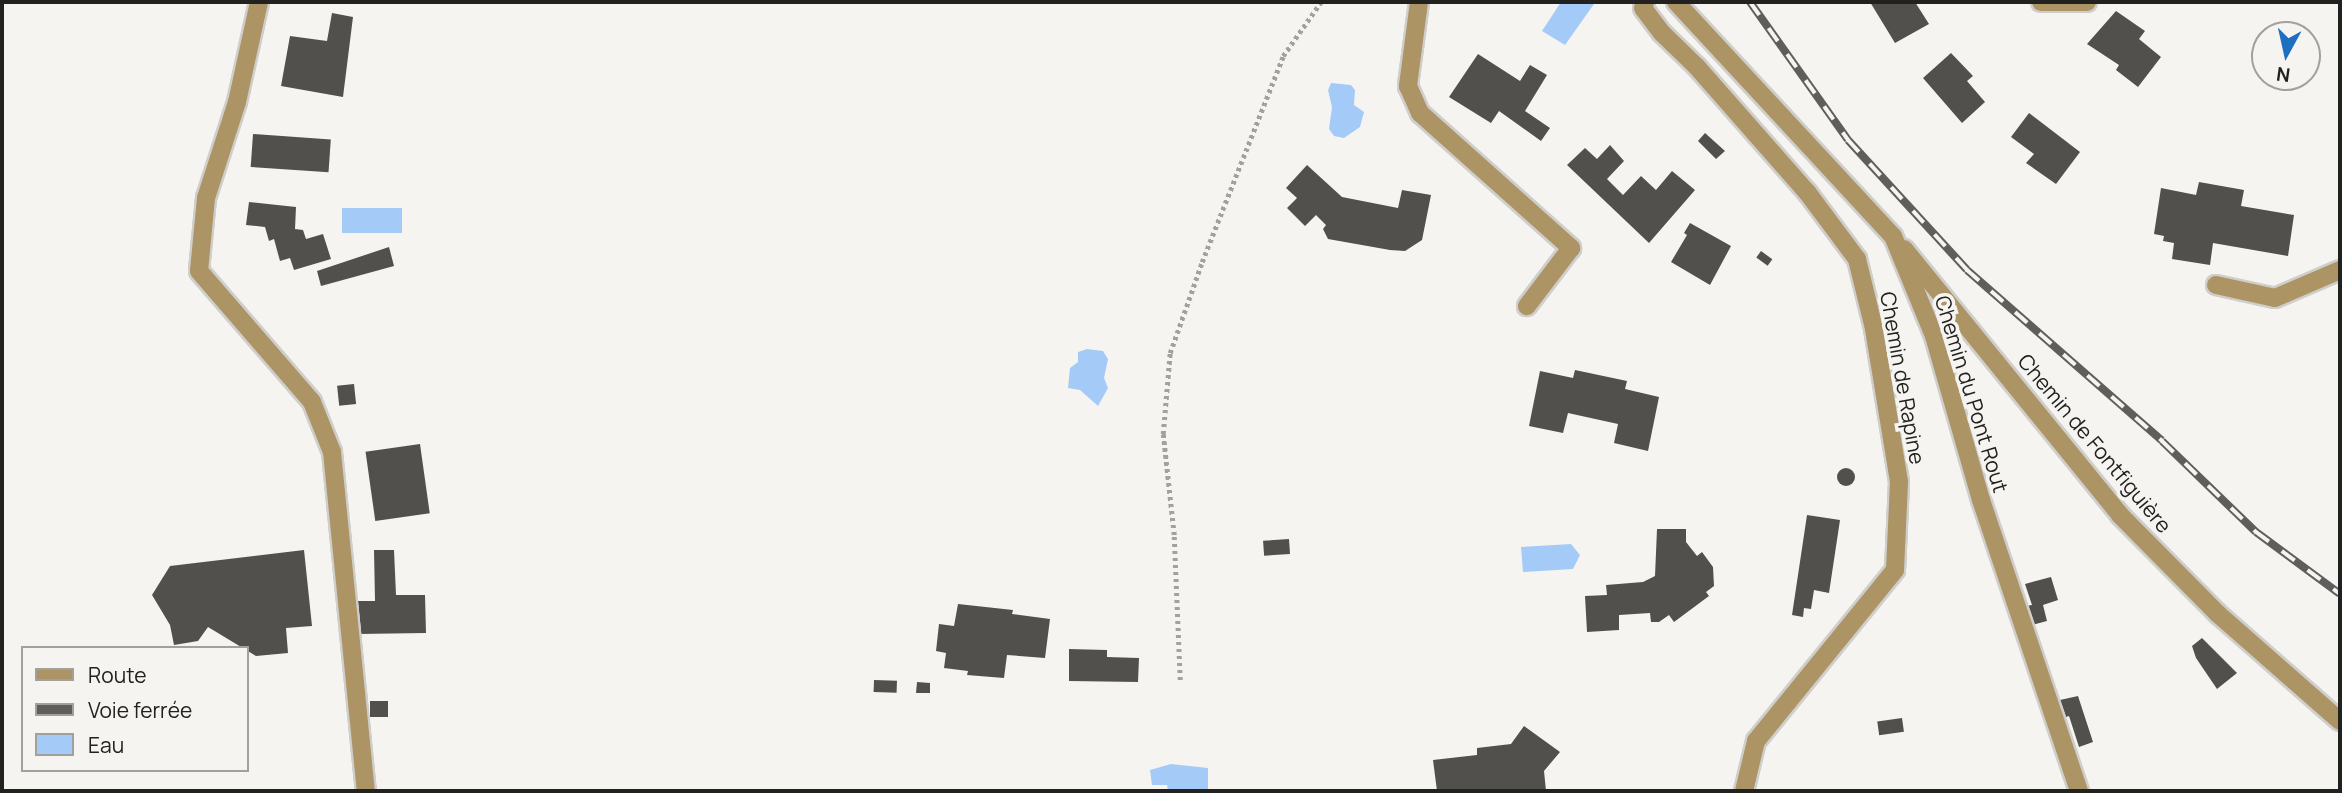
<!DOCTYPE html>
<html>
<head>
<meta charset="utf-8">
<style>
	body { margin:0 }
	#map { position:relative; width:2342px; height:793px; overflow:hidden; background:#f6f4f1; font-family:Manrope,sans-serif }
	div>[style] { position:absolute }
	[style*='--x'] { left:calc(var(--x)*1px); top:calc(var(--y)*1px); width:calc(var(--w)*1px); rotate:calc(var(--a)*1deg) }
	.water>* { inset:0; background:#a4cbf8; transform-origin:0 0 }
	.building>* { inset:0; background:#51504d; transform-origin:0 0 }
	.round { border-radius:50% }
	.path>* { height:4.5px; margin-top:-2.25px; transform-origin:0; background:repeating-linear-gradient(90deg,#a2a19e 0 3.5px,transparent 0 7px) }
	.roads { filter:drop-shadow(2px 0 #d0cecb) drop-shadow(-2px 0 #d0cecb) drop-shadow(0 2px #d0cecb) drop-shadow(0 -2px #d0cecb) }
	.minor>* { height:18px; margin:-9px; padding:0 9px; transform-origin:9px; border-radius:9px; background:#ac9465 }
	.rail>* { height:8px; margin-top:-4px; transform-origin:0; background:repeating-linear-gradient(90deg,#f6f4f1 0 16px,#5f5e5c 0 32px); box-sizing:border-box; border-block:2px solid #5f5e5c }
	span { translate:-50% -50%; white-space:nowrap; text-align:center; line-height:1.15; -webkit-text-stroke:7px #f6f4f1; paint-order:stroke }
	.street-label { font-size:21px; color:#21211f }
	.frame { position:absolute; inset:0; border:4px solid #21211f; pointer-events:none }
	.legend { position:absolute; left:21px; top:646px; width:228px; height:126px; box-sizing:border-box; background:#f6f4f1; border:2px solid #a1a09d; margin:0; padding:9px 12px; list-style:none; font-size:21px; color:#21211f }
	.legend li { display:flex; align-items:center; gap:14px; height:35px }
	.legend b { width:35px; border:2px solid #a1a09d }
	.north { position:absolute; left:2251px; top:21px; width:70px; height:70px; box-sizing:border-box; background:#f6f4f1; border:2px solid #a1a09d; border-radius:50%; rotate:188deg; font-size:19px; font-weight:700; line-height:28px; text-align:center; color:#21211f }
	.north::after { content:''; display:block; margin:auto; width:24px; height:32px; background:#1e6fbd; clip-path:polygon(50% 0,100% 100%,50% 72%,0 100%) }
</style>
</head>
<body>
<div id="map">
	<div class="water">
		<i style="clip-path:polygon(1561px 2px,1594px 4px,1565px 45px,1542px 31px)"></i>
		<i style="clip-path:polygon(1331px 83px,1351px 85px,1355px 90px,1354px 105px,1364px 112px,1360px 127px,1344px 138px,1334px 136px,1329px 129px,1332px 107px,1328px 90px)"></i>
		<i style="left:342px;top:208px;width:60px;height:25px"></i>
		<i style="clip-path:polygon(1087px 349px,1103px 351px,1108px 359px,1104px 378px,1108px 388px,1098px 406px,1080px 390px,1068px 388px,1070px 368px,1078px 362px,1078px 352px)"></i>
		<i style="clip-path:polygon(1571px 544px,1580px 555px,1573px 569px,1523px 572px,1521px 547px)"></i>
		<i style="clip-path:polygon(1171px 764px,1208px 768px,1208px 790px,1168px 791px,1167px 785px,1152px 785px,1150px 770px)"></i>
	</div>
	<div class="building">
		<i style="clip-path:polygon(1870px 2px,1915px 2px,1929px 24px,1895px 43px)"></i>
		<i style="clip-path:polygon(2116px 11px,2145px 31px,2139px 39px,2161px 57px,2138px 87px,2116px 70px,2119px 65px,2087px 44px)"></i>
		<i style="clip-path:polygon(332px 13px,353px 17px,343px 97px,281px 86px,290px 36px,327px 41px)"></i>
		<i style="clip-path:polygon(1951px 53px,1973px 76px,1967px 81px,1985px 102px,1962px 123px,1923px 78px)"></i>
		<i style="clip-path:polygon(1478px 54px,1520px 81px,1530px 65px,1547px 75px,1525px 111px,1550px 128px,1541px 141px,1499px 111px,1491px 123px,1449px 97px)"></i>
		<i style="clip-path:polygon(2029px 113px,2080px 152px,2056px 184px,2026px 163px,2034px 154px,2011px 137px)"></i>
		<i style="clip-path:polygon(1705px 133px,1725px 151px,1716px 159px,1698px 141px)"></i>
		<i style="left:253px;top:134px;width:78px;height:33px;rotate:4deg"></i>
		<i style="clip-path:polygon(1610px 145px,1624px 161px,1607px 179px,1623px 195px,1641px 176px,1656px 190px,1672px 171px,1695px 190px,1649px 243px,1567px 165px,1585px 148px,1597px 159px)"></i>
		<i style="clip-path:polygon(1307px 165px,1342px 197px,1398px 208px,1402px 190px,1431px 195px,1422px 240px,1405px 251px,1390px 250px,1328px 239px,1323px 229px,1326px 225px,1316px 215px,1305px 226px,1287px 208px,1297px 198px,1286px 188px)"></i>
		<i style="clip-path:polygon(2199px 182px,2244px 190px,2241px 206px,2294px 215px,2288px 256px,2213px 243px,2210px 265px,2172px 259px,2174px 243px,2163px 241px,2164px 236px,2154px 234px,2161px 188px,2196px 195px)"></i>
		<i style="clip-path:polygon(249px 202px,296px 207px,295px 229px,303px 230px,306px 239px,323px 234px,331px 259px,294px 270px,290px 258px,280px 261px,274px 239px,269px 241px,265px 227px,246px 225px)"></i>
		<i style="clip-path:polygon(1690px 223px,1731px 246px,1710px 285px,1671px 262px,1687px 235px,1684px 233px)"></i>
		<i style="clip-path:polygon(389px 247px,394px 266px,321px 286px,317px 271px)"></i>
		<i style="left:1761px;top:251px;width:14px;height:8px;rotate:36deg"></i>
		<i style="clip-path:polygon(1575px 370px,1627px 381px,1625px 389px,1659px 397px,1648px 451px,1614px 443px,1618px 424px,1568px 413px,1563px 433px,1529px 426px,1540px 371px,1573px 378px)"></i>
		<i style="left:354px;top:384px;width:20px;height:17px;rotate:84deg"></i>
		<i style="left:420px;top:444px;width:70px;height:55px;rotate:82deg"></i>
		<i class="round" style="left:1837px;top:468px;width:18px;height:18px"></i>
		<i style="clip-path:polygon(1807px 515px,1840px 520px,1829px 593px,1814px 590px,1811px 609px,1804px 608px,1803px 617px,1792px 615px)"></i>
		<i style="clip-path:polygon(1657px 529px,1686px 529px,1686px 542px,1697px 556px,1702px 552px,1713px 567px,1714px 586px,1706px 592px,1709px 596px,1674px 622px,1669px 615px,1659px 622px,1651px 622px,1650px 613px,1619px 615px,1619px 630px,1587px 632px,1585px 596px,1607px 595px,1606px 585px,1643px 582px,1655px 576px)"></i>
		<i style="left:1289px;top:539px;width:15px;height:26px;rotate:86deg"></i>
		<i style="clip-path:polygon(304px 550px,312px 626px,286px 628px,288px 653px,256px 656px,208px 627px,198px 641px,174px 645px,170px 625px,152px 595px,170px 566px)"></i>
		<i style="clip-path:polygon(374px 550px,394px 550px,396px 595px,425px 595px,426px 633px,358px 634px,357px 601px,375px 601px)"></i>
		<i style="clip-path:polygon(2051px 577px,2058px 600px,2043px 605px,2047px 621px,2032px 625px,2026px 606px,2032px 605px,2025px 584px)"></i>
		<i style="clip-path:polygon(958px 604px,1013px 610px,1012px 614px,1050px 619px,1045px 658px,1007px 655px,1004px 678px,967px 675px,968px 671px,944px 668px,946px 653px,936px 651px,939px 624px,954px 626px)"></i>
		<i style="clip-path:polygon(2202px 638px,2237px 673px,2217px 689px,2196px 658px,2192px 646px)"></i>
		<i style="clip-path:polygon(1069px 649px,1107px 650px,1107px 657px,1139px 658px,1138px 682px,1069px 681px)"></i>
		<i style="left:874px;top:680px;width:23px;height:12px;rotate:2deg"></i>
		<i style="clip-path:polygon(917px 682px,930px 683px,930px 693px,916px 693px)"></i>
		<i style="clip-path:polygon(2078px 696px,2093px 742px,2079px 747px,2069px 716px,2066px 717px,2060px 700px)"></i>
		<i style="left:370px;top:701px;width:18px;height:16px"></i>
		<i style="left:1902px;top:718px;width:14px;height:25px;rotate:82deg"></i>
		<i style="clip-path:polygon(1524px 726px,1560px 752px,1544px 771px,1546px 791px,1437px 791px,1433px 760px,1477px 755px,1477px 748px,1511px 744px)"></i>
	</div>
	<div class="path">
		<i style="--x:1180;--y:680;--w:145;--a:-92.4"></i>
		<i style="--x:1174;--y:535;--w:102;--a:-96.2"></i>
		<i style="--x:1163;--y:434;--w:81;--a:-85.1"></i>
		<i style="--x:1170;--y:353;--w:96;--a:-70.6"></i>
		<i style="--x:1202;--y:262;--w:221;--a:-68.5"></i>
		<i style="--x:1283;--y:56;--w:66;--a:-54.9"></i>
	</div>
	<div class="roads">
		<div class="minor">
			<i style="--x:259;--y:2;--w:102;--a:102.4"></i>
			<i style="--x:237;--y:102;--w:101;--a:107.9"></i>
			<i style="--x:206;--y:198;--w:73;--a:95.5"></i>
			<i style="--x:199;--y:271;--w:173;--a:49.2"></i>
			<i style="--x:312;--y:402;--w:54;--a:68.2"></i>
			<i style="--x:332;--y:452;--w:341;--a:84.3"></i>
			<i style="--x:1419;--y:2;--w:85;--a:97.5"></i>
			<i style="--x:1408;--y:86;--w:30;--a:66"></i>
			<i style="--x:1420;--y:113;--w:203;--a:41.8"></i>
			<i style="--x:1571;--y:248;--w:73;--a:127.2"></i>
			<i style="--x:1645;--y:2;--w:6;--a:108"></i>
			<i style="--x:1643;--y:8;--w:31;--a:53"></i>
			<i style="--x:1662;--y:33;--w:49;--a:44.2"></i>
			<i style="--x:1697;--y:67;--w:167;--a:48.7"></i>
			<i style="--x:1807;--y:192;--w:84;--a:53.3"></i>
			<i style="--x:1857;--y:259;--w:72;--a:76.3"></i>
			<i style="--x:1874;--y:329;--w:155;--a:80.7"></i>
			<i style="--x:1899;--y:482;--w:88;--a:92.6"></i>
			<i style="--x:1895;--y:570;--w:220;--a:129.1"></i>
			<i style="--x:1756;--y:741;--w:51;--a:103.5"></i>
			<i style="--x:1676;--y:2;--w:319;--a:47.2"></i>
			<i style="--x:1893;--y:236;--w:108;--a:67.7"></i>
			<i style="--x:1934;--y:336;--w:171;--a:74"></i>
			<i style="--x:1981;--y:500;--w:307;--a:71.4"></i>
			<i style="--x:2041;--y:2;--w:46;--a:0"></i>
			<i style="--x:1904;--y:249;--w:343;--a:50.9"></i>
			<i style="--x:2120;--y:515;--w:139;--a:45.3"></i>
			<i style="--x:2218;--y:614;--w:162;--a:41.3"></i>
			<i style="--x:2216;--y:285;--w:60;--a:12.4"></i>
			<i style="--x:2275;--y:298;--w:71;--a:-23.3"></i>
		</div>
	</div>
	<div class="rail">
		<i style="--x:1750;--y:2;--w:169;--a:54.6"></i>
		<i style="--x:1848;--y:140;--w:176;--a:47.5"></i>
		<i style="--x:1967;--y:270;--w:259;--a:41.2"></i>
		<i style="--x:2162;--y:441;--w:131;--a:44.1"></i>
		<i style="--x:2256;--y:532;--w:104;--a:36.4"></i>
	</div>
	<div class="street-label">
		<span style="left:1903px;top:378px;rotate:80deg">Chemin de Rapine</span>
		<span style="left:1972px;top:394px;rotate:73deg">Chemin du Pont Rout</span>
		<span style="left:2095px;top:443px;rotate:50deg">Chemin de Fontfiguière</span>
	</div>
	<div class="frame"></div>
	<ul class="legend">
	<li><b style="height:9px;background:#ac9465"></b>Route</li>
	<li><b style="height:9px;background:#5f5e5c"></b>Voie ferrée</li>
	<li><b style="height:19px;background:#a4cbf8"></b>Eau</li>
	</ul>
	<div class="north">N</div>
</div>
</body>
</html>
